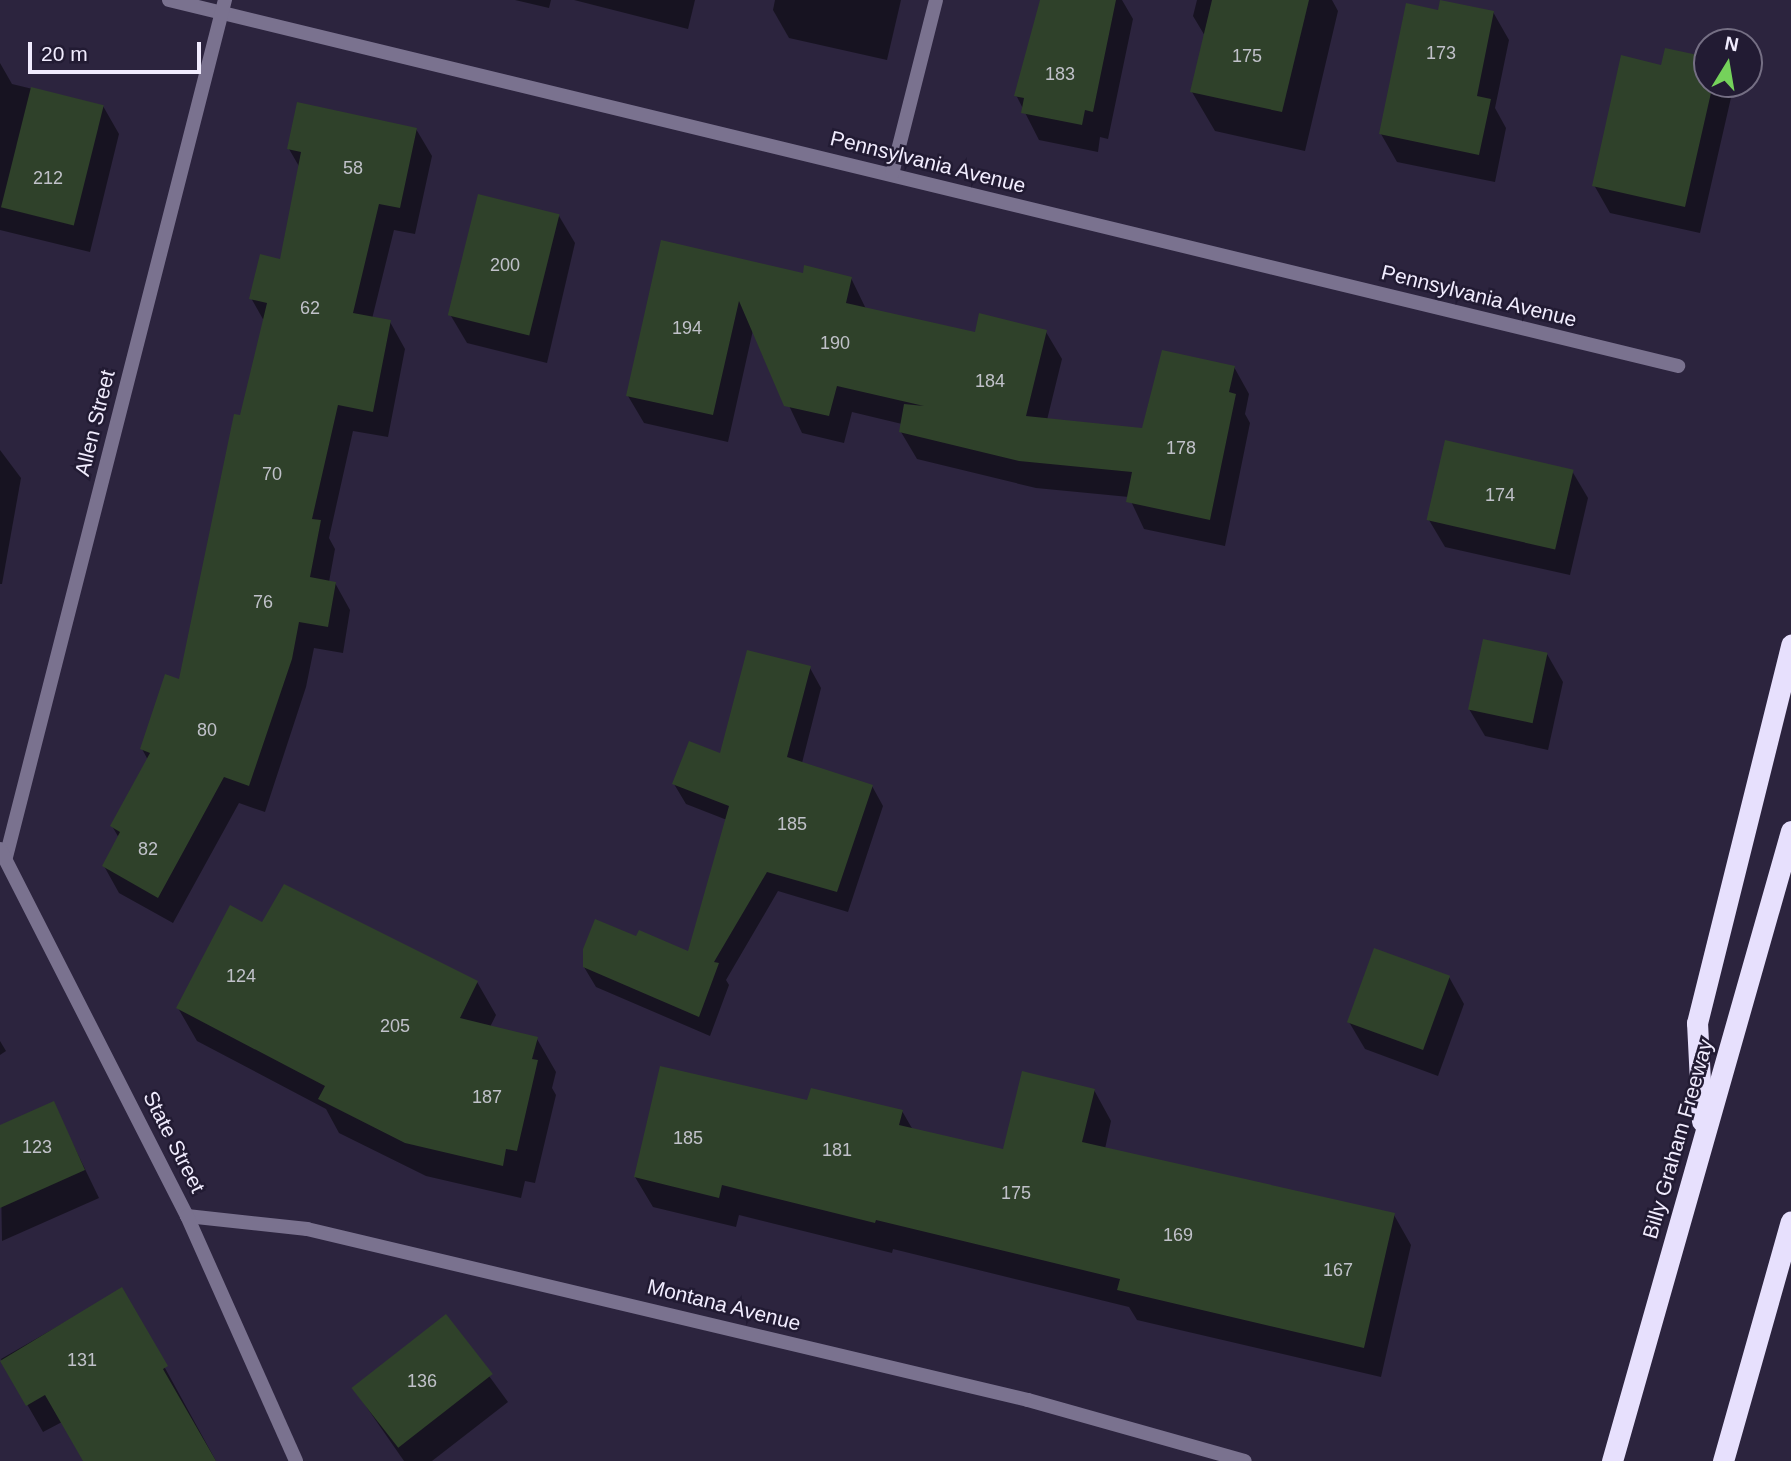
<!DOCTYPE html>
<html>
<head>
<meta charset="utf-8">
<style>
	body { margin:0 }
	#map { position:relative; width:1791px; height:1461px; overflow:hidden; background:#2c243e; font-family:Arial,sans-serif }
	div>[style] { position:absolute }
	[style*='--x'] { left:calc(var(--x)*1px); top:calc(var(--y)*1px); width:calc(var(--w)*1px); rotate:calc(var(--a)*1deg) }
	.shadow>* { inset:0; background:#0007 }
	.building>* { inset:0; background:#2f412a; transform-origin:0 0 }
	.minor>* { height:14px; margin:-7px; padding:0 7px; transform-origin:7px; border-radius:7px; background:#7a728f }
	.tertiary>* { height:14px; margin:-7px; padding:0 7px; transform-origin:7px; border-radius:7px; background:#7a728f }
	.motorway>* { height:21px; margin:-10.5px; padding:0 10.5px; transform-origin:10.5px; border-radius:10.5px; background:#e7e0fd }
	span { translate:-50% -50%; white-space:nowrap; text-align:center; line-height:1.15; -webkit-text-stroke:5px #221b33; paint-order:stroke }
	.number-label { font-size:18px; color:#c0c1c9 }
	.number-label span { -webkit-text-stroke-width:0 }
	.street-label { font-size:21px; color:#f1ecfe }
	.north { position:absolute; left:1693px; top:28px; width:70px; height:70px; box-sizing:border-box; background:#221b33; border:2px solid #756f84; border-radius:50%; rotate:11deg; font-size:19px; font-weight:700; line-height:28px; text-align:center; color:#f1ecfe }
	.north::after { content:''; display:block; margin:auto; width:24px; height:32px; background:#75d25b; clip-path:polygon(50% 0,100% 100%,50% 72%,0 100%) }
	.scale { position:absolute; left:28px; top:42px; width:173px; height:32px; box-sizing:border-box; border:4px solid #f1ecfe; border-top:0; padding-left:9px; font-size:21px; line-height:24px; white-space:nowrap; color:#f1ecfe; -webkit-text-stroke:5px #221b33; paint-order:stroke }
</style>
</head>
<body>
<div id="map">
	<div class="shadow">
		<i style="clip-path:polygon(515px 0,551px 0,549px 8px)"></i>
		<i style="clip-path:polygon(574px 0,695px 0,688px 29px)"></i>
		<i style="clip-path:polygon(775px 0,901px 0,887px 60px,789px 38px,773px 10px)"></i>
		<i style="clip-path:polygon(1042px 0,1122px 0,1133px 19px,1108px 139px,1100px 137px,1098px 152px,1039px 140px,1016px 95px)"></i>
		<i style="clip-path:polygon(1197px 0,1332px 0,1338px 11px,1305px 151px,1215px 131px,1192px 92px,1205px 36px,1193px 16px)"></i>
		<i style="clip-path:polygon(1439px 12px,1493px 12px,1509px 40px,1495px 108px,1506px 128px,1495px 182px,1397px 162px,1381px 134px)"></i>
		<i style="clip-path:polygon(1707px 59px,1707px 84px,1730px 84px,1733px 89px,1700px 233px,1610px 213px,1594px 185px,1662px 67px)"></i>
		<i style="clip-path:polygon(0 63px,12px 84px,103px 106px,119px 134px,90px 252px,0 230px)"></i>
		<i style="clip-path:polygon(416px 129px,432px 156px,415px 234px,394px 230px,372px 319px,390px 322px,405px 349px,388px 437px,353px 431px,329px 538px,335px 549px,329px 582px,335px 583px,350px 610px,343px 653px,314px 648px,306px 687px,265px 812px,239px 803px,173px 923px,119px 893px,104px 866px,119px 838px,112px 826px,148px 760px,142px 749px,181px 681px,264px 321px,251px 298px,282px 261px,300px 168px,289px 149px)"></i>
		<i style="clip-path:polygon(559px 216px,575px 243px,547px 363px,467px 343px,451px 316px)"></i>
		<i style="clip-path:polygon(663px 243px,804px 275px,851px 278px,866px 309px,976px 334px,1046px 332px,1062px 359px,1047px 420px,1143px 430px,1234px 367px,1249px 394px,1245px 414px,1250px 423px,1225px 546px,1144px 529px,1129px 497px,1036px 488px,917px 459px,901px 432px,902px 424px,852px 412px,844px 443px,802px 433px,753px 330px,728px 442px,644px 423px,628px 396px)"></i>
		<i style="clip-path:polygon(0 450px,21px 478px,2px 584px,0 584px)"></i>
		<i style="clip-path:polygon(1572px 471px,1588px 498px,1570px 575px,1445px 547px,1429px 520px)"></i>
		<i style="clip-path:polygon(1547px 654px,1563px 682px,1548px 750px,1485px 736px,1469px 709px)"></i>
		<i style="clip-path:polygon(810px 668px,821px 688px,802px 763px,872px 786px,883px 806px,848px 912px,778px 891px,726px 980px,729px 985px,710px 1036px,596px 987px,584px 967px,637px 938px,689px 953px,727px 820px,686px 804px,674px 784px,722px 755px)"></i>
		<i style="clip-path:polygon(263px 924px,477px 982px,496px 1015px,490px 1027px,537px 1039px,556px 1072px,552px 1088px,556px 1095px,535px 1183px,525px 1181px,521px 1198px,426px 1176px,339px 1133px,326px 1109px,197px 1041px,178px 1008px)"></i>
		<i style="clip-path:polygon(1449px 977px,1464px 1004px,1438px 1076px,1365px 1049px,1349px 1022px)"></i>
		<i style="clip-path:polygon(0 1041px,6px 1051px,0 1055px)"></i>
		<i style="clip-path:polygon(1094px 1090px,1111px 1121px,1105px 1149px,1394px 1215px,1411px 1245px,1381px 1377px,1137px 1320px,1129px 1307px,893px 1249px,892px 1253px,739px 1215px,736px 1227px,653px 1207px,635px 1177px,808px 1103px,902px 1111px,913px 1130px,1004px 1151px)"></i>
		<i style="clip-path:polygon(53px 1103px,99px 1198px,2px 1241px,0 1127px)"></i>
		<i style="clip-path:polygon(121px 1290px,137px 1317px,216px 1461px,91px 1461px,62px 1422px,43px 1432px,1px 1359px)"></i>
		<i style="clip-path:polygon(446px 1317px,508px 1402px,432px 1461px,404px 1461px,354px 1389px)"></i>
	</div>
	<div class="building">
		<i style="clip-path:polygon(1040px 0,1116px 0,1093px 112px,1085px 110px,1082px 125px,1021px 113px,1024px 98px,1014px 96px)"></i>
		<i style="clip-path:polygon(1212px 0,1309px 0,1282px 112px,1190px 92px)"></i>
		<i style="clip-path:polygon(1440px 0,1494px 11px,1477px 96px,1491px 99px,1479px 155px,1379px 134px,1406px 3px,1438px 10px)"></i>
		<i style="clip-path:polygon(1665px 48px,1707px 57px,1707px 84px,1713px 84px,1685px 207px,1592px 186px,1621px 55px,1661px 65px)"></i>
		<i style="left:31px;top:87px;width:75px;height:124px;rotate:14deg"></i>
		<i style="clip-path:polygon(297px 102px,417px 128px,400px 208px,379px 204px,353px 313px,391px 320px,373px 412px,338px 405px,312px 519px,321px 520px,310px 577px,336px 582px,328px 627px,299px 622px,292px 659px,249px 786px,224px 777px,158px 898px,102px 866px,120px 832px,110px 826px,150px 753px,140px 749px,165px 674px,179px 679px,234px 414px,240px 415px,267px 303px,249px 299px,260px 254px,280px 259px,301px 152px,287px 149px)"></i>
		<i style="left:478px;top:194px;width:84px;height:125px;rotate:14deg"></i>
		<i style="clip-path:polygon(661px 240px,803px 273px,804px 265px,852px 277px,846px 303px,975px 332px,979px 313px,1047px 330px,1026px 416px,1142px 428px,1162px 350px,1235px 366px,1229px 392px,1236px 394px,1210px 520px,1126px 502px,1132px 472px,1019px 461px,899px 432px,904px 404px,924px 406px,837px 386px,829px 416px,784px 406px,739px 301px,713px 415px,626px 396px)"></i>
		<i style="left:1445px;top:440px;width:132px;height:82px;rotate:13deg"></i>
		<i style="left:1483px;top:639px;width:66px;height:72px;rotate:12deg"></i>
		<i style="clip-path:polygon(747px 650px,811px 666px,787px 757px,873px 785px,837px 892px,767px 872px,714px 962px,719px 963px,699px 1017px,583px 967px,583px 949px,595px 919px,636px 936px,639px 930px,688px 951px,729px 806px,672px 784px,689px 741px,720px 753px)"></i>
		<i style="clip-path:polygon(284px 884px,478px 981px,460px 1018px,538px 1037px,532px 1059px,538px 1060px,517px 1151px,506px 1149px,503px 1166px,405px 1143px,318px 1099px,325px 1086px,176px 1008px,230px 905px,262px 922px)"></i>
		<i style="left:1374px;top:948px;width:81px;height:79px;rotate:20deg"></i>
		<i style="clip-path:polygon(660px 1066px,807px 1100px,811px 1088px,903px 1110px,899px 1125px,1003px 1149px,1022px 1071px,1095px 1089px,1082px 1142px,1395px 1213px,1364px 1348px,1117px 1290px,1120px 1279px,876px 1220px,875px 1223px,722px 1185px,719px 1198px,634px 1177px)"></i>
		<i style="clip-path:polygon(54px 1101px,85px 1170px,0 1208px,0 1125px)"></i>
		<i style="clip-path:polygon(122px 1287px,168px 1366px,163px 1369px,216px 1461px,83px 1461px,45px 1395px,26px 1406px,0 1361px)"></i>
		<i style="left:446px;top:1314px;width:76px;height:120px;rotate:52deg"></i>
	</div>
	<div class="minor">
		<i style="--x:169;--y:0;--w:1553;--a:13.63"></i>
		<i style="--x:892;--y:174;--w:179;--a:-75.8"></i>
		<i style="--x:6;--y:857;--w:885;--a:-75.67"></i>
		<i style="--x:187;--y:1216;--w:121;--a:6.2"></i>
		<i style="--x:307;--y:1229;--w:741;--a:13.34"></i>
		<i style="--x:1028;--y:1400;--w:225;--a:15.7"></i>
	</div>
	<div class="tertiary">
		<i style="--x:0;--y:849;--w:412;--a:63"></i>
		<i style="--x:187;--y:1216;--w:268;--a:66"></i>
	</div>
	<div class="motorway">
		<i style="--x:1702;--y:1121;--w:98;--a:-92.9"></i>
		<i style="--x:1697;--y:1023;--w:390;--a:-76"></i>
		<i style="--x:1612;--y:1461;--w:655;--a:-74.14"></i>
		<i style="--x:1723;--y:1461;--w:249;--a:-74.2"></i>
	</div>
	<div class="number-label">
		<span style="left:1441px;top:53px">173</span>
		<span style="left:1247px;top:56px">175</span>
		<span style="left:1060px;top:74px">183</span>
		<span style="left:353px;top:168px">58</span>
		<span style="left:48px;top:178px">212</span>
		<span style="left:505px;top:265px">200</span>
		<span style="left:310px;top:308px">62</span>
		<span style="left:687px;top:328px">194</span>
		<span style="left:835px;top:343px">190</span>
		<span style="left:990px;top:381px">184</span>
		<span style="left:1181px;top:448px">178</span>
		<span style="left:272px;top:474px">70</span>
		<span style="left:1500px;top:495px">174</span>
		<span style="left:263px;top:602px">76</span>
		<span style="left:207px;top:730px">80</span>
		<span style="left:792px;top:824px">185</span>
		<span style="left:148px;top:849px">82</span>
		<span style="left:241px;top:976px">124</span>
		<span style="left:395px;top:1026px">205</span>
		<span style="left:487px;top:1097px">187</span>
		<span style="left:688px;top:1138px">185</span>
		<span style="left:37px;top:1147px">123</span>
		<span style="left:837px;top:1150px">181</span>
		<span style="left:1016px;top:1193px">175</span>
		<span style="left:1178px;top:1235px">169</span>
		<span style="left:1338px;top:1270px">167</span>
		<span style="left:82px;top:1360px">131</span>
		<span style="left:422px;top:1381px">136</span>
	</div>
	<div class="street-label">
		<span style="left:928px;top:162px;rotate:14deg">Pennsylvania Avenue</span>
		<span style="left:1479px;top:296px;rotate:14deg">Pennsylvania Avenue</span>
		<span style="left:95px;top:423px;rotate:-76deg">Allen Street</span>
		<span style="left:1678px;top:1139px;rotate:-74deg">Billy Graham Freeway</span>
		<span style="left:174px;top:1142px;rotate:63deg">State Street</span>
		<span style="left:724px;top:1305px;rotate:14deg">Montana Avenue</span>
	</div>
	<div class="north">N</div>
	<div class="scale">20 m</div>
</div>
</body>
</html>
